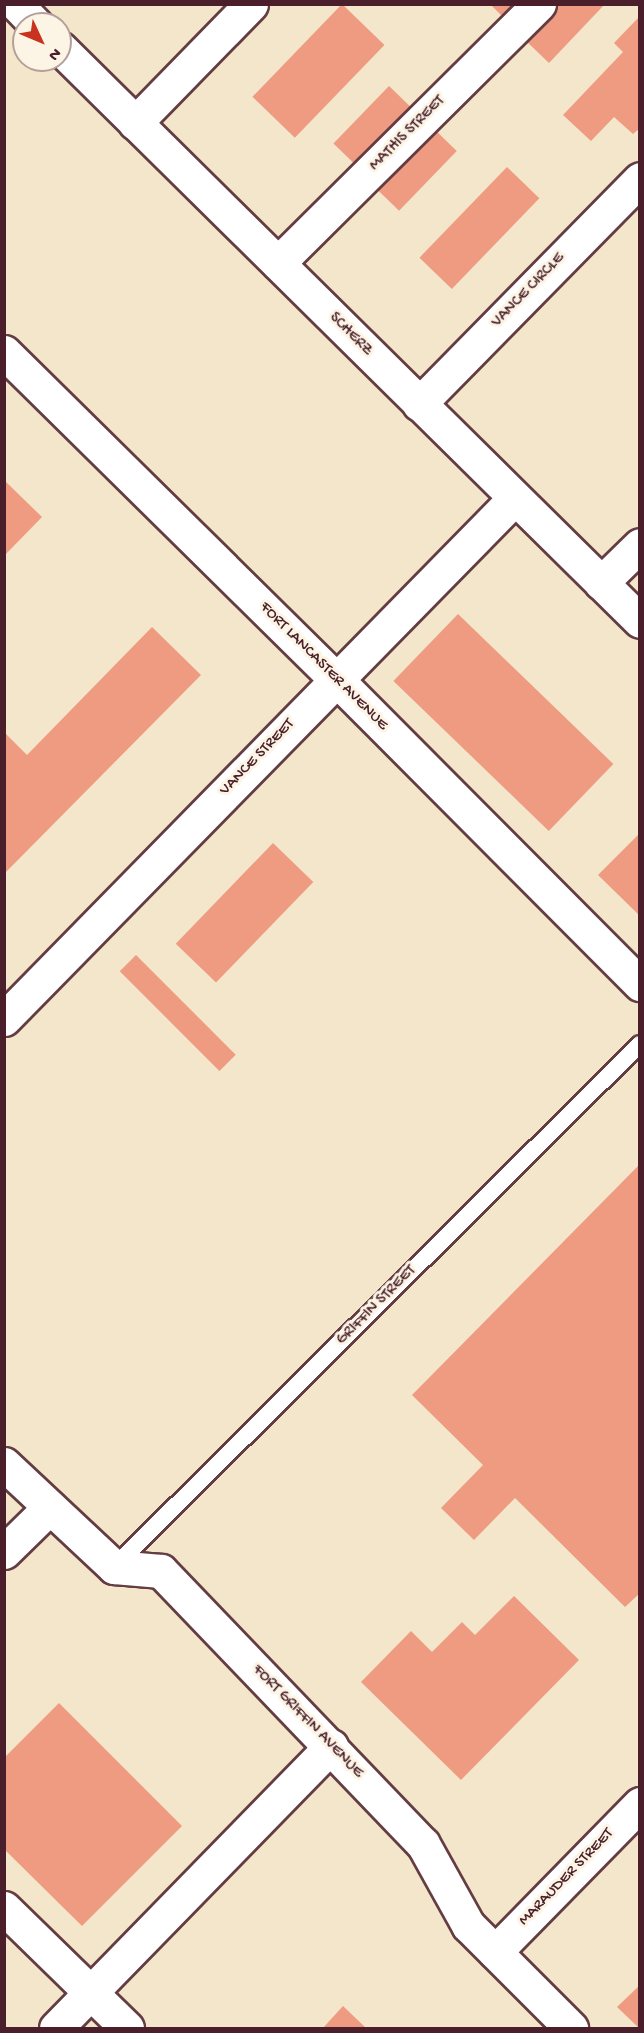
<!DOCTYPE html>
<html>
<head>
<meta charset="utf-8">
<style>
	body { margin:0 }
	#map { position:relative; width:644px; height:2033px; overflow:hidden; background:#f4e6ca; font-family:"Gochi Hand",sans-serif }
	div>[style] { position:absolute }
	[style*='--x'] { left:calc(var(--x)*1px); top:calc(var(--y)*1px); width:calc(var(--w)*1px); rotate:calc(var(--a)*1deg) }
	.building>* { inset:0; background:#ee9b81; transform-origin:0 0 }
	.roads { filter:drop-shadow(2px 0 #643d43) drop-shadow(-2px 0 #643d43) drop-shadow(0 2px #643d43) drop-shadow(0 -2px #643d43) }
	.lane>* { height:16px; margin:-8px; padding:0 8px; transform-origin:8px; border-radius:8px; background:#fff }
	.street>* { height:33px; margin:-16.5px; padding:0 16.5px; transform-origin:16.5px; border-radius:16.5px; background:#fff }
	span { translate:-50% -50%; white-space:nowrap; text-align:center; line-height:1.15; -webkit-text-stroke:6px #fcf5e5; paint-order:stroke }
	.street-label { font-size:16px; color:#4a1f2b }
	.frame { position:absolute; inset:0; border:6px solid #4a1f2b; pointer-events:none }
	.north { position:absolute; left:12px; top:12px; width:60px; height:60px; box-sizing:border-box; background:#fcf5e5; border:2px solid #b59f9b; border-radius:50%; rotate:134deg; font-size:16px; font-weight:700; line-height:24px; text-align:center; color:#4a1f2b }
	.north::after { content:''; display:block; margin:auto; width:21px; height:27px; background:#c8321e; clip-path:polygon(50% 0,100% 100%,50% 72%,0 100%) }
</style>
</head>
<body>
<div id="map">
	<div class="building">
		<i style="left:342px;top:4px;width:59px;height:129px;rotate:44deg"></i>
		<i style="clip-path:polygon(490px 4px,520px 4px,505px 19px)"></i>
		<i style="clip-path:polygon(557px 4px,605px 4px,549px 63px,524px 39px)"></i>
		<i style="clip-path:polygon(640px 16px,640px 128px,633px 134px,614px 117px,591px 141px,563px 115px,623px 52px,614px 43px)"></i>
		<i style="left:389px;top:86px;width:37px;height:80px;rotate:44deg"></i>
		<i style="left:433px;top:128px;width:33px;height:83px;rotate:44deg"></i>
		<i style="left:507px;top:167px;width:45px;height:126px;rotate:44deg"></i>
		<i style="clip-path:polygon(4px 480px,42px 517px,4px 556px)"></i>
		<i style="left:458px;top:614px;width:216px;height:93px;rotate:44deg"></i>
		<i style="clip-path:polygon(152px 627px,201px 675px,4px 874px,4px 736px,6px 734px,27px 755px)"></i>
		<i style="clip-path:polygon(640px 833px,640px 916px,598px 875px)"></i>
		<i style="left:273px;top:843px;width:56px;height:140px;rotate:44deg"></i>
		<i style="left:136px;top:955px;width:141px;height:23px;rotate:45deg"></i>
		<i style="clip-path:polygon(640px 1164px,640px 1593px,625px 1607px,515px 1498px,474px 1540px,441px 1508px,483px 1465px,412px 1395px)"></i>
		<i style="clip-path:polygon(514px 1596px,579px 1660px,461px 1780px,361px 1682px,411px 1631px,432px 1652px,462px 1622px,475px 1635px)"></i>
		<i style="clip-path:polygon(59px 1703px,182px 1826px,82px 1926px,4px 1849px,4px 1758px)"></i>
		<i style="clip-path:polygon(640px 1985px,640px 2028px,639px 2028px,617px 2007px)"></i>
		<i style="clip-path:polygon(343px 2006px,366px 2028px,323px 2028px)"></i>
	</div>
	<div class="roads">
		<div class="lane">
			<i style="--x:115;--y:1566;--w:740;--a:-44.84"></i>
		</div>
		<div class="street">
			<i style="--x:16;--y:4;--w:28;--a:46"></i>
			<i style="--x:60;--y:48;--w:815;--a:44.65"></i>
			<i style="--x:135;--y:123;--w:166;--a:-45.7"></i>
			<i style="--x:278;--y:263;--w:368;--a:-44.8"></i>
			<i style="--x:4;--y:352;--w:466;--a:44.6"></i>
			<i style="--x:336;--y:679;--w:431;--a:45.1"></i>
			<i style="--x:419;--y:404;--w:315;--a:-45.5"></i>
			<i style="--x:601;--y:583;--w:54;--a:-44.3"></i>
			<i style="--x:4;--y:1019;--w:728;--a:-45.56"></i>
			<i style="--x:4;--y:1464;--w:151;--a:43.1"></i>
			<i style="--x:114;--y:1567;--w:47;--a:4.9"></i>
			<i style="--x:161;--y:1571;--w:378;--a:46.2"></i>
			<i style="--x:423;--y:1844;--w:93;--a:60.9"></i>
			<i style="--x:468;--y:1925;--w:146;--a:45"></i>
			<i style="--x:4;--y:1552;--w:64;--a:-44.4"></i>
			<i style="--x:4;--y:1908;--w:172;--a:44.3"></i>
			<i style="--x:495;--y:1952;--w:207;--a:-45.6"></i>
			<i style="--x:56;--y:2028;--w:394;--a:-45.7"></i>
		</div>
	</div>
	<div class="street-label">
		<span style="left:408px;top:134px;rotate:-45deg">MATHIS STREET</span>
		<span style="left:529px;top:291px;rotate:-46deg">VANCE CIRCLE</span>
		<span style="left:350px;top:335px;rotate:45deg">SCHERZ</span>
		<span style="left:323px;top:667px;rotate:45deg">FORT LANCASTER AVENUE</span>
		<span style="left:258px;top:758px;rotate:-46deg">VANCE STREET</span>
		<span style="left:377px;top:1306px;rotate:-45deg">GRIFFIN STREET</span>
		<span style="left:307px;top:1722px;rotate:46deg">FORT GRIFFIN AVENUE</span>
		<span style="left:567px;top:1878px;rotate:-46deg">MARAUDER STREET</span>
	</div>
	<div class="frame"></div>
	<div class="north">N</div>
</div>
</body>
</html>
